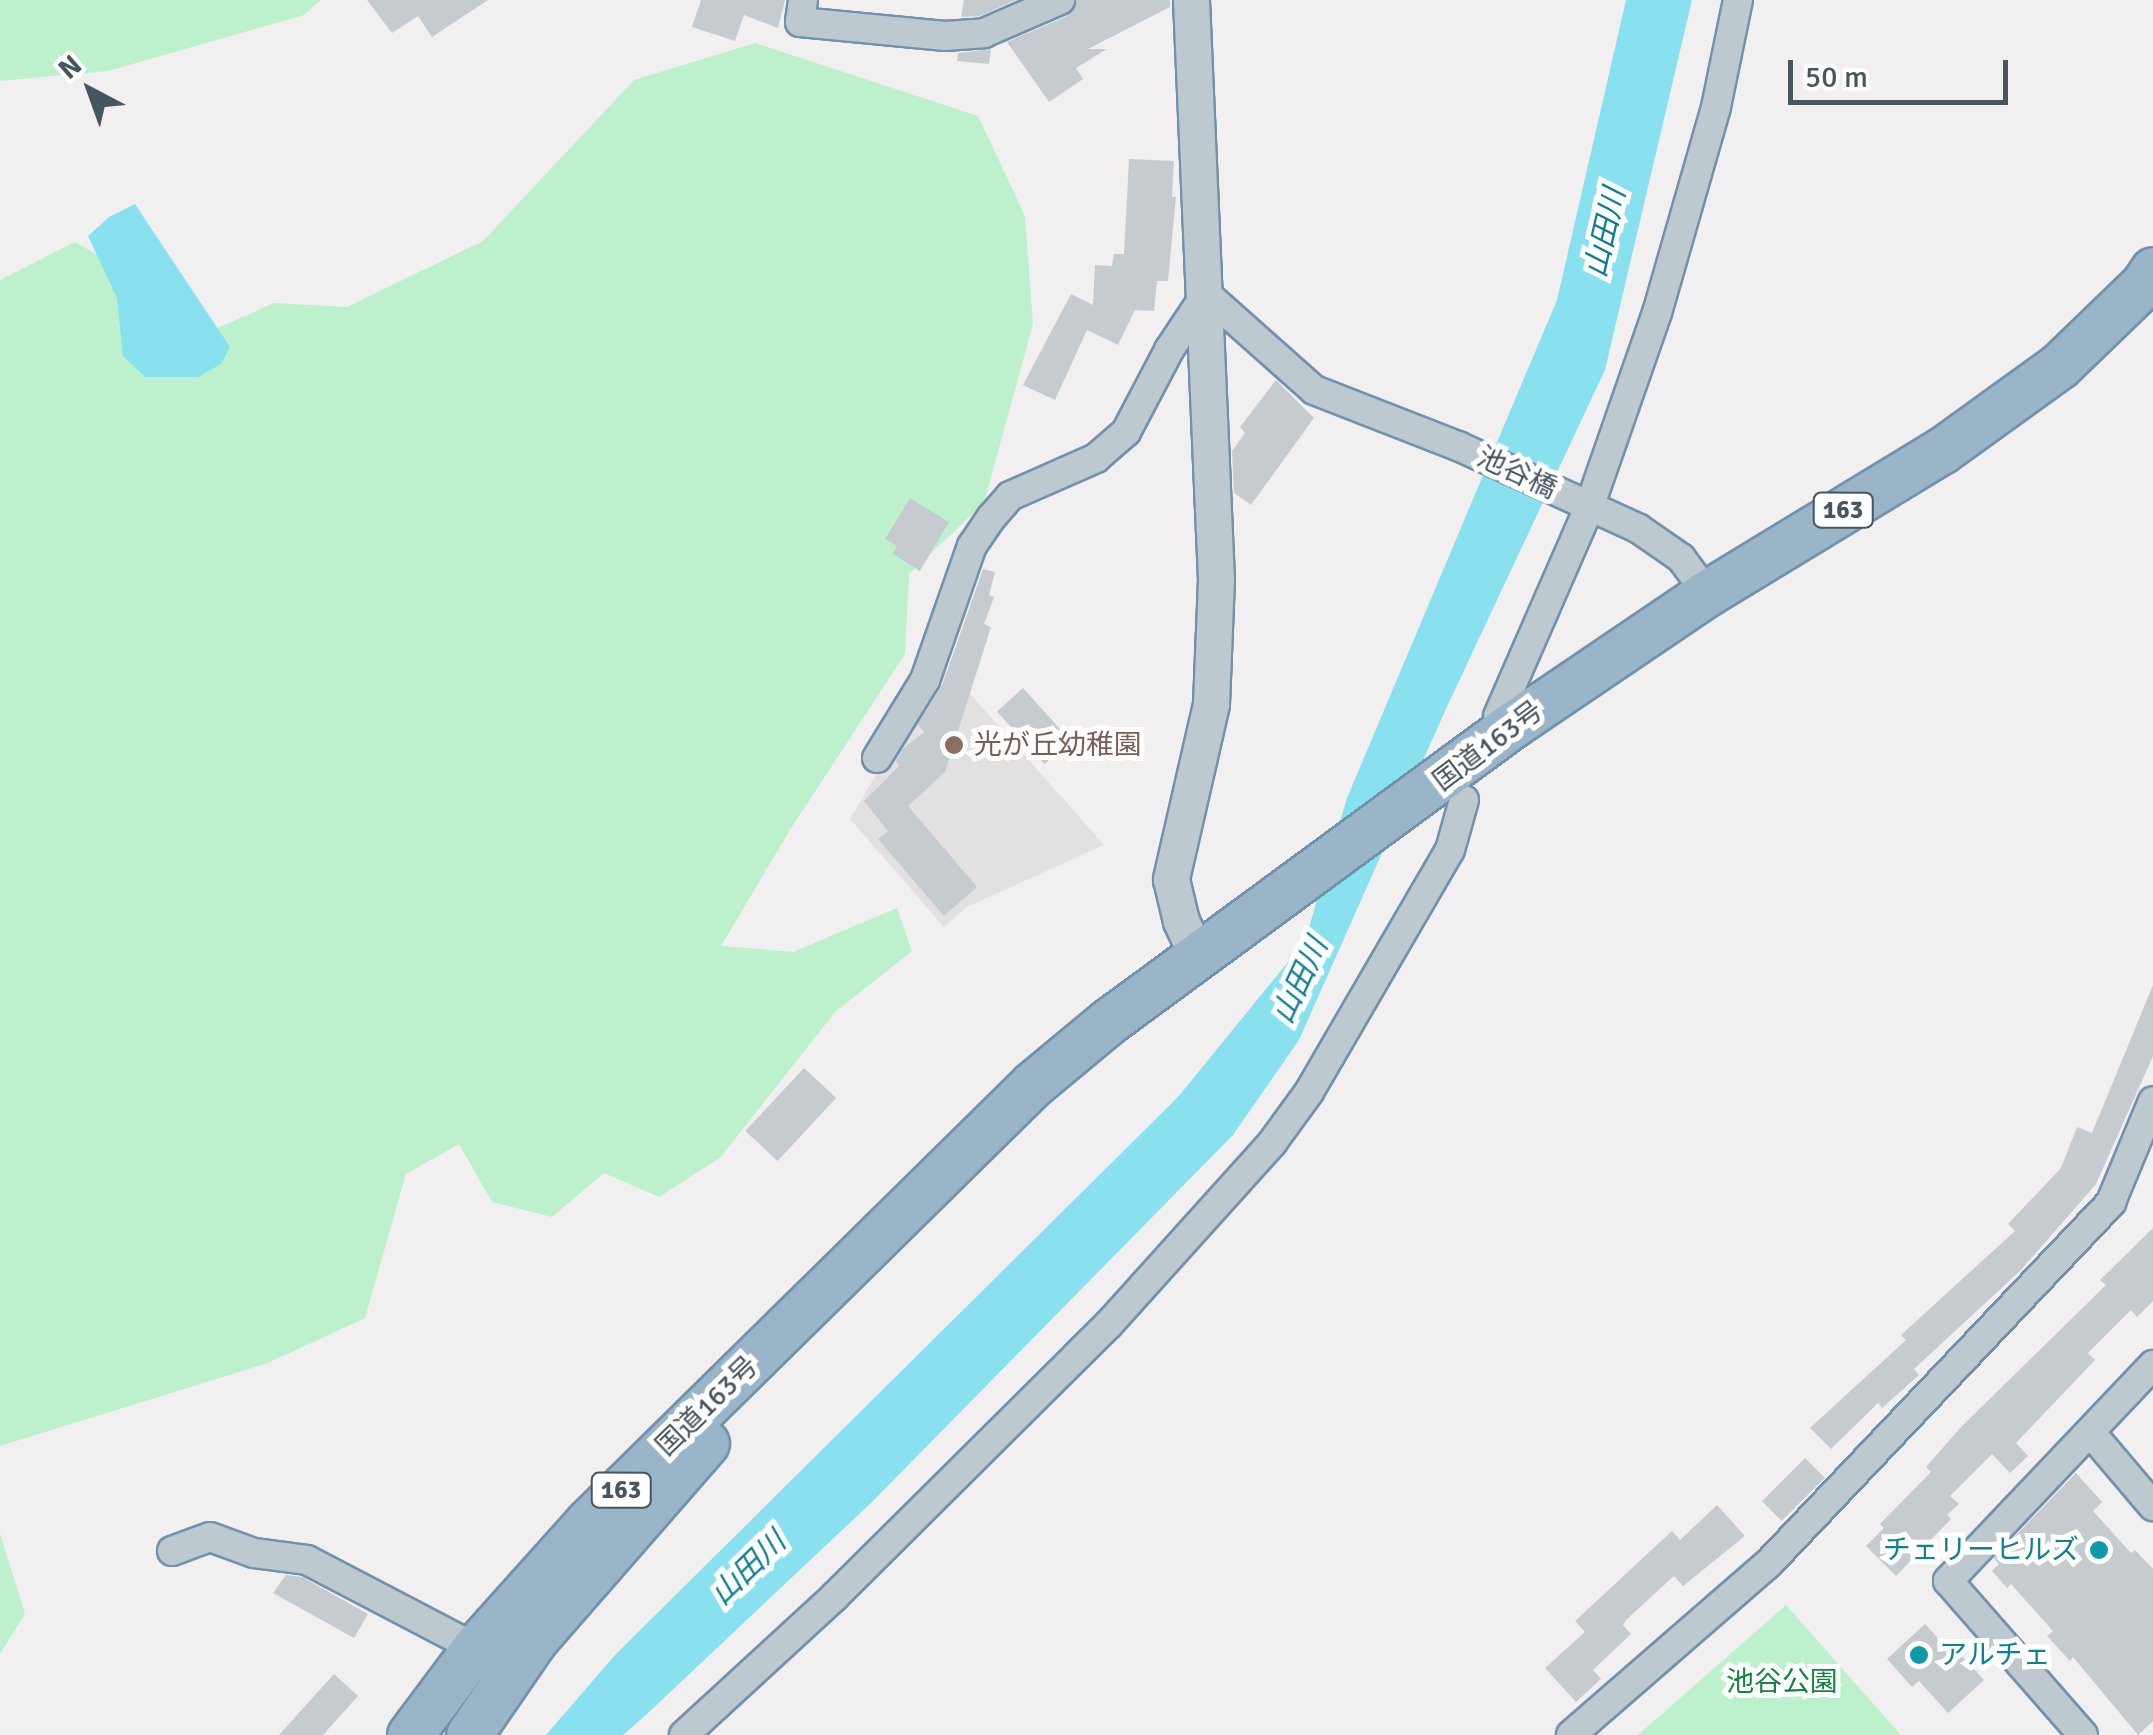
<!DOCTYPE html>
<html>
<head>
<meta charset="utf-8">
<style>
	body { margin:0 }
	#map { position:relative; width:2153px; height:1735px; overflow:hidden; background:#f2eff0; font-family:Signika,"Noto Sans JP",sans-serif }
	div>[style] { position:absolute }
	[style*='--x'] { left:calc(var(--x)*1px); top:calc(var(--y)*1px); width:calc(var(--w)*1px); rotate:calc(var(--a)*1deg) }
	.education>* { inset:0; background:#e3e0e2 }
	.green>* { inset:0; background:#bdf1cd }
	.water>* { inset:0; background:#89e1ef }
	.building>* { inset:0; background:#c6cbcf; transform-origin:0 0 }
	.roads { filter:drop-shadow(2px 0 #7191ac) drop-shadow(-2px 0 #7191ac) drop-shadow(0 2px #7191ac) drop-shadow(0 -2px #7191ac) }
	.minor>* { height:28px; margin:-14px; padding:0 14px; transform-origin:14px; border-radius:14px; background:#bdc8cf }
	.tertiary>* { height:35px; margin:-17.5px; padding:0 17.5px; transform-origin:17.5px; border-radius:17.5px; background:#bdc8cf }
	.trunk>* { height:45px; margin:-22.5px; padding:0 22.5px; transform-origin:22.5px; border-radius:22.5px; background:#9ab4c8 }
	.dots>* { width:28px; height:28px; translate:-50% -50%; box-sizing:border-box; border:5px solid #fff; border-radius:50% }
	span { translate:-50% -50%; white-space:nowrap; text-align:center; line-height:1.15; -webkit-text-stroke:10px #fff; paint-order:stroke }
	.shield-label span { padding:2px 8px; background:#fff; border:2px solid; border-radius:8px; -webkit-text-stroke-width:0 }
	.shield-label { font-size:25px; color:#47555e; font-weight:700 }
	.street-label { font-size:28px; color:#47555e }
	.education-label { font-size:28px; color:#785e54 }
	.left { translate:0 -50%; text-align:left }
	.culture-label { font-size:28px; color:#0d838f }
	.right { translate:-100% -50%; text-align:right }
	.park-label { font-size:28px; color:#148244 }
	.water-label { font-size:30px; color:#0a7d90; font-style:italic }
	.north { position:absolute; left:40px; top:40px; width:100px; height:100px; -webkit-text-stroke:8px #fff; paint-order:stroke; rotate:319deg; font-size:28px; font-weight:700; line-height:40px; text-align:center; color:#47555e }
	.north::after { content:''; display:block; margin:auto; width:35px; height:45px; background:#47555e; clip-path:polygon(50% 0,100% 100%,50% 72%,0 100%) }
	.scale { position:absolute; left:1788px; top:60px; width:220px; height:45px; box-sizing:border-box; border:5px solid #47555e; border-top:0; padding-left:12px; font-size:30px; line-height:35px; white-space:nowrap; color:#47555e; -webkit-text-stroke:8px #fff; paint-order:stroke }
</style>
</head>
<body>
<div id="map">
	<div class="education">
		<i style="clip-path:polygon(950px 671px,1104px 845px,967px 907px,944px 927px,850px 819px,936px 672px)"></i>
	</div>
	<div class="green">
		<i style="clip-path:polygon(0 0,321px 0,304px 15px,108px 71px,0 81px)"></i>
		<i style="clip-path:polygon(755px 43px,978px 116px,1025px 216px,1033px 324px,984px 503px,909px 574px,905px 654px,790px 830px,721px 946px,793px 952px,897px 908px,912px 951px,835px 1012px,721px 1157px,659px 1197px,604px 1173px,552px 1217px,492px 1202px,459px 1144px,406px 1174px,365px 1318px,268px 1363px,0 1446px,0 280px,75px 242px,128px 272px,168px 350px,274px 303px,347px 307px,483px 241px,634px 80px)"></i>
		<i style="clip-path:polygon(0 1533px,25px 1614px,0 1654px)"></i>
		<i style="clip-path:polygon(1786px 1605px,1901px 1735px,1638px 1735px)"></i>
	</div>
	<div class="water">
		<i style="clip-path:polygon(1626px 0,1692px 0,1605px 370px,1445px 711px,1299px 1040px,1233px 1135px,872px 1502px,648px 1713px,623px 1735px,546px 1735px,615px 1655px,1178px 1097px,1305px 941px,1347px 798px,1557px 300px)"></i>
		<i style="clip-path:polygon(135px 204px,230px 347px,221px 364px,198px 377px,145px 377px,123px 356px,117px 298px,88px 236px,109px 217px)"></i>
	</div>
	<div class="building">
		<i style="clip-path:polygon(367px 0,488px 0,432px 37px,418px 16px,392px 33px)"></i>
		<i style="clip-path:polygon(701px 0,785px 0,778px 28px,744px 15px,735px 41px,692px 27px)"></i>
		<i style="clip-path:polygon(964px 0,1016px 0,980px 16px,961px 17px)"></i>
		<i style="clip-path:polygon(1077px 0,1170px 0,1170px 7px,1088px 49px,1107px 49px,1076px 68px,1083px 79px,1049px 102px,1007px 42px,1067px 16px)"></i>
		<i style="clip-path:polygon(991px 49px,989px 64px,957px 61px,958px 53px)"></i>
		<i style="clip-path:polygon(1129px 159px,1174px 161px,1172px 197px,1176px 197px,1168px 281px,1157px 281px,1154px 311px,1135px 310px,1118px 345px,1087px 330px,1055px 400px,1023px 385px,1071px 294px,1093px 305px,1095px 265px,1112px 266px,1114px 254px,1124px 254px)"></i>
		<i style="clip-path:polygon(1276px 380px,1314px 418px,1251px 505px,1234px 493px,1232px 451px,1245px 433px,1240px 427px)"></i>
		<i style="clip-path:polygon(910px 498px,949px 522px,920px 571px,893px 554px,897px 546px,885px 539px)"></i>
		<i style="clip-path:polygon(983px 569px,995px 572px,989px 595px,994px 597px,984px 624px,991px 627px,945px 772px,908px 806px,977px 887px,944px 916px,878px 839px,888px 831px,864px 801px,899px 766px,896px 761px,903px 749px,924px 732px,918px 724px,942px 686px)"></i>
		<i style="left:1023px;top:688px;width:71px;height:35px;rotate:48deg"></i>
		<i style="clip-path:polygon(2153px 985px,2153px 1056px,2096px 1184px,2021px 1270px,1914px 1369px,1919px 1375px,1882px 1408px,1878px 1403px,1831px 1449px,1810px 1428px,1906px 1340px,1901px 1335px,2015px 1231px,2008px 1224px,2061px 1168px,2077px 1127px,2092px 1133px)"></i>
		<i style="left:804px;top:1068px;width:44px;height:86px;rotate:43deg"></i>
		<i style="clip-path:polygon(2153px 1228px,2153px 1301px,2137px 1317px,2131px 1310px,2088px 1353px,2095px 1360px,2016px 1443px,2028px 1456px,2010px 1473px,1992px 1454px,1950px 1496px,1959px 1504px,1947px 1515px,1951px 1519px,1896px 1576px,1866px 1546px,1884px 1528px,1880px 1524px,1931px 1472px,1926px 1467px,1961px 1427px,2106px 1285px,2100px 1280px)"></i>
		<i style="left:1805px;top:1458px;width:28px;height:61px;rotate:45deg"></i>
		<i style="clip-path:polygon(2076px 1473px,2102px 1502px,2093px 1511px,2131px 1553px,2135px 1550px,2153px 1569px,2153px 1721px,2138px 1735px,2073px 1657px,2070px 1661px,2047px 1636px,2053px 1631px,2011px 1584px,2007px 1588px,1992px 1571px,1999px 1564px,1994px 1558px)"></i>
		<i style="clip-path:polygon(1717px 1505px,1745px 1536px,1683px 1586px,1674px 1576px,1626px 1620px,1623px 1625px,1631px 1634px,1593px 1670px,1601px 1679px,1576px 1702px,1545px 1668px,1585px 1632px,1575px 1621px,1672px 1531px,1680px 1540px)"></i>
		<i style="clip-path:polygon(286px 1575px,302px 1577px,368px 1614px,354px 1638px,273px 1593px)"></i>
		<i style="clip-path:polygon(1925px 1624px,1957px 1659px,1961px 1655px,1984px 1680px,1948px 1713px,1919px 1681px,1912px 1687px,1887px 1659px)"></i>
		<i style="clip-path:polygon(334px 1674px,358px 1696px,323px 1735px,279px 1735px)"></i>
	</div>
	<div class="roads">
		<div class="minor">
			<i style="--x:803;--y:0;--w:22;--a:98"></i>
			<i style="--x:800;--y:22;--w:146;--a:5.5"></i>
			<i style="--x:945;--y:36;--w:39;--a:-4"></i>
			<i style="--x:984;--y:33;--w:83;--a:-23.5"></i>
			<i style="--x:1498;--y:716;--w:230;--a:-66.4"></i>
			<i style="--x:1590;--y:505;--w:203;--a:-70.8"></i>
			<i style="--x:1657;--y:313;--w:214;--a:-74"></i>
			<i style="--x:1716;--y:107;--w:109;--a:-78.4"></i>
			<i style="--x:877;--y:758;--w:92;--a:-58.4"></i>
			<i style="--x:925;--y:680;--w:142;--a:-70.7"></i>
			<i style="--x:972;--y:546;--w:34;--a:-56"></i>
			<i style="--x:991;--y:518;--w:29;--a:-49"></i>
			<i style="--x:1010;--y:496;--w:94;--a:-23.8"></i>
			<i style="--x:1096;--y:458;--w:40;--a:-41"></i>
			<i style="--x:1126;--y:432;--w:93;--a:-62.3"></i>
			<i style="--x:1169;--y:350;--w:67;--a:-56.5"></i>
			<i style="--x:1206;--y:294;--w:144;--a:41.6"></i>
			<i style="--x:1314;--y:390;--w:155;--a:21.3"></i>
			<i style="--x:1458;--y:446;--w:199;--a:24.6"></i>
			<i style="--x:1639;--y:529;--w:51;--a:34.6"></i>
			<i style="--x:1681;--y:558;--w:44;--a:53.4"></i>
			<i style="--x:2091;--y:1433;--w:96;--a:49.7"></i>
			<i style="--x:172;--y:1551;--w:40;--a:-20.2"></i>
			<i style="--x:210;--y:1537;--w:47;--a:20"></i>
			<i style="--x:254;--y:1553;--w:53;--a:7.5"></i>
			<i style="--x:307;--y:1560;--w:190;--a:27.6"></i>
			<i style="--x:684;--y:1735;--w:204;--a:-42.6"></i>
			<i style="--x:834;--y:1597;--w:387;--a:-44.8"></i>
			<i style="--x:1109;--y:1324;--w:244;--a:-48"></i>
			<i style="--x:1272;--y:1143;--w:63;--a:-54"></i>
			<i style="--x:1309;--y:1092;--w:280;--a:-59.8"></i>
			<i style="--x:1450;--y:850;--w:52;--a:-74.4"></i>
			<i style="--x:1571;--y:1735;--w:261;--a:-41"></i>
			<i style="--x:1768;--y:1564;--w:499;--a:-46.5"></i>
			<i style="--x:2111;--y:1202;--w:109;--a:-67.4"></i>
			<i style="--x:2083;--y:1735;--w:205;--a:-131.2"></i>
			<i style="--x:1948;--y:1581;--w:298;--a:-46.5"></i>
		</div>
		<div class="tertiary">
			<i style="--x:1191;--y:0;--w:580;--a:87.53"></i>
			<i style="--x:1216;--y:579;--w:125;--a:92.3"></i>
			<i style="--x:1211;--y:704;--w:180;--a:102.9"></i>
			<i style="--x:1171;--y:879;--w:43;--a:76.6"></i>
			<i style="--x:1181;--y:921;--w:38;--a:65"></i>
		</div>
		<div class="trunk">
			<i style="--x:410;--y:1735;--w:109;--a:-53.2"></i>
			<i style="--x:475;--y:1648;--w:169;--a:-48.1"></i>
			<i style="--x:588;--y:1522;--w:624;--a:-44.55"></i>
			<i style="--x:1033;--y:1084;--w:99;--a:-39.7"></i>
			<i style="--x:1109;--y:1021;--w:500;--a:-36.3"></i>
			<i style="--x:1512;--y:725;--w:235;--a:-34.1"></i>
			<i style="--x:1707;--y:593;--w:274;--a:-31.3"></i>
			<i style="--x:1941;--y:451;--w:145;--a:-35.8"></i>
			<i style="--x:2059;--y:366;--w:117;--a:-44"></i>
			<i style="--x:2143;--y:285;--w:18;--a:-56"></i>
			<i style="--x:469;--y:1735;--w:116;--a:-55.5"></i>
			<i style="--x:535;--y:1639;--w:260;--a:-48.9"></i>
		</div>
	</div>
	<div class="dots">
		<i style="left:954px;top:745px;background:#8d6e63"></i>
		<i style="left:2099px;top:1550px;background:#0f9aa8"></i>
		<i style="left:1919px;top:1655px;background:#0f9aa8"></i>
	</div>
	<div class="shield-label">
		<span style="left:1843px;top:510px">163</span>
		<span style="left:621px;top:1490px">163</span>
	</div>
	<div class="street-label">
		<span style="left:1517px;top:473px;rotate:25deg">池谷橋</span>
		<span style="left:1488px;top:746px;rotate:-37deg">国道163号</span>
		<span style="left:707px;top:1406px;rotate:-44deg">国道163号</span>
	</div>
	<div class="education-label">
		<span class="left" style="left:974px;top:745px">光が丘幼稚園</span>
	</div>
	<div class="culture-label">
		<span class="right" style="left:2079px;top:1550px">チェリーヒルズ</span>
		<span class="left" style="left:1939px;top:1655px">アルチェ</span>
	</div>
	<div class="park-label">
		<span style="left:1782px;top:1682px">池谷公園</span>
	</div>
	<div class="water-label">
		<span style="left:1606px;top:233px;rotate:-77deg">山田川</span>
		<span style="left:1301px;top:981px;rotate:-65deg">山田川</span>
		<span style="left:749px;top:1569px;rotate:-44deg">山田川</span>
	</div>
	<div class="north">N</div>
	<div class="scale">50 m</div>
</div>
</body>
</html>
